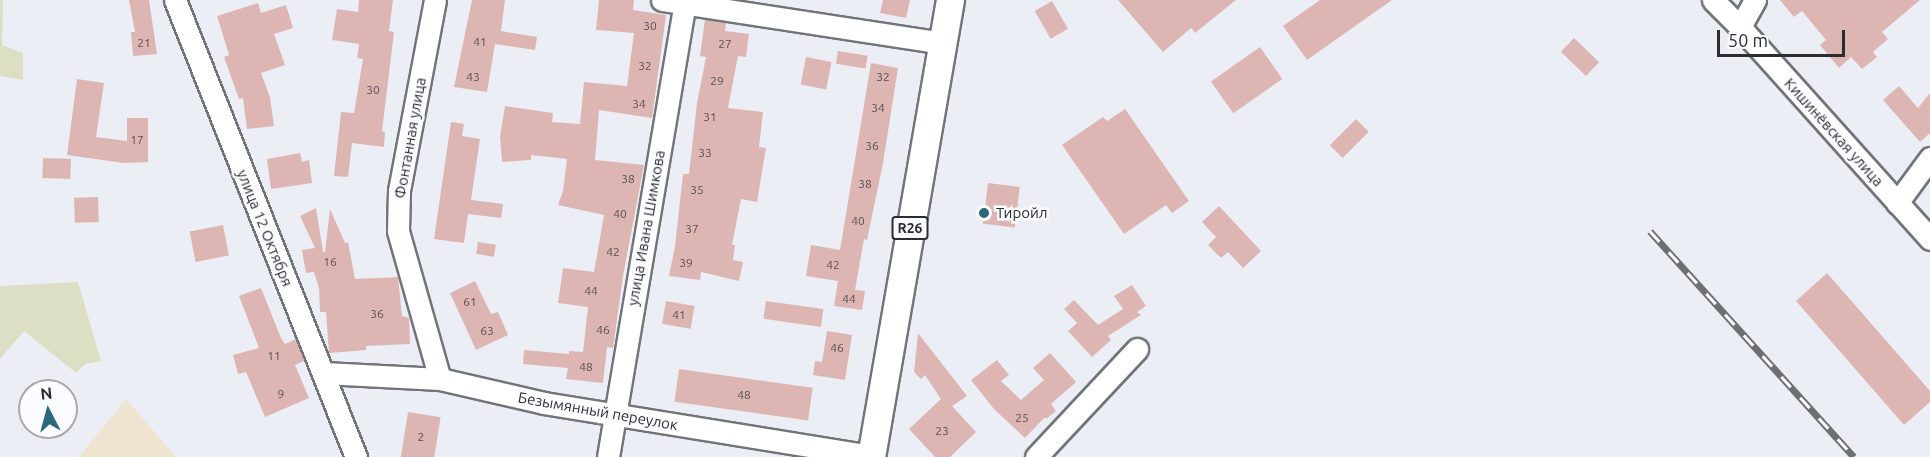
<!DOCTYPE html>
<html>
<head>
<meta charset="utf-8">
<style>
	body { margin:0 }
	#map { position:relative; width:1930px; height:457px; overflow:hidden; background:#ebeff5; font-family:Ubuntu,sans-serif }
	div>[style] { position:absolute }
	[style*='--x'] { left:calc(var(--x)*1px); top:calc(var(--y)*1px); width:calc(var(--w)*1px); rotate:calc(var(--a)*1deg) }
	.industrial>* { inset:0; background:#efe4cf }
	.green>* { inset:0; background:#dddfc4 }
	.building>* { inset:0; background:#ddb6b4; transform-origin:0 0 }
	.roads { filter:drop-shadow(2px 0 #717579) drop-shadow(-2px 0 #717579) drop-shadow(0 2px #717579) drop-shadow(0 -2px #717579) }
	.minor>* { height:21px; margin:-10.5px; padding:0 10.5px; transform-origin:10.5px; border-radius:10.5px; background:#fff }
	.major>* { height:27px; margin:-13.5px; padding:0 13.5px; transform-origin:13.5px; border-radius:13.5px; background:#fff }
	.rail>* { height:7px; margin-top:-3.5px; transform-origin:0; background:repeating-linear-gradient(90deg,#fbfcff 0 14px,#6d7073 0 28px); box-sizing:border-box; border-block:2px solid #6d7073 }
	.dots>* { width:16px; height:16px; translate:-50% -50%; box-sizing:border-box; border:3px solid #fbfcff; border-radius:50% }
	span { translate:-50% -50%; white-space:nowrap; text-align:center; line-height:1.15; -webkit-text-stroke:5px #fbfcff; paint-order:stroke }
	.number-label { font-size:12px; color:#584f50 }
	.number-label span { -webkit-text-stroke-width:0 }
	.shield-label span { padding:2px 4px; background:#fbfcff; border:2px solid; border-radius:4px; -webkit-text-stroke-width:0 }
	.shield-label { font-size:14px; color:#2b2d2f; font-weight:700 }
	.street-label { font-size:15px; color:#2b2d2f }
	.poi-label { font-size:15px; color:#2b2d2f }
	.left { translate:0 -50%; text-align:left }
	.north { position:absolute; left:18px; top:379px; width:60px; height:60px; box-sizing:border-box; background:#fbfcff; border:2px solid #a8a9ac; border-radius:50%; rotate:354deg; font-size:16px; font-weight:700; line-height:24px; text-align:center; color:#2b2d2f }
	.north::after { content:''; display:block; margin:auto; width:21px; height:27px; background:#2a687e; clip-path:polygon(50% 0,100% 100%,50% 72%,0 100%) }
	.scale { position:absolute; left:1717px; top:30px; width:128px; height:27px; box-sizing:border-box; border:3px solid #2b2d2f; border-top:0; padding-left:8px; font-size:18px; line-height:21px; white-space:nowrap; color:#2b2d2f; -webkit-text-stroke:4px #fbfcff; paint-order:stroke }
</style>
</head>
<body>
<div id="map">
	<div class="industrial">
		<i style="clip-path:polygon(126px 399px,176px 457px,79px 457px)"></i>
	</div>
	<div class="green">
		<i style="clip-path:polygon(0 0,3px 0,2px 45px,23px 53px,23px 80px,0 76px)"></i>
		<i style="clip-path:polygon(78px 282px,101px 361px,85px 364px,76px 373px,24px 331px,0 359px,0 286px)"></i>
	</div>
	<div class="building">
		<i style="clip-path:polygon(129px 0,149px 0,157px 54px,133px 56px,131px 32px,135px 32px)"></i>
		<i style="clip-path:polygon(359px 0,393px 0,389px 31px,394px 32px,382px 131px,385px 132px,384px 147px,352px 143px,348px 177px,334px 176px,341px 112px,354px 113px,363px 59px,357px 58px,359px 44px,332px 40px,337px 9px,358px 12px)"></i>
		<i style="clip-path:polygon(472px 0,505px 0,501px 31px,537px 37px,535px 50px,495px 44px,487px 92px,454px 87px)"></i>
		<i style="clip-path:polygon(599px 0,634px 0,633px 10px,666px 15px,652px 118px,599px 110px,595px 160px,644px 165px,623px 276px,613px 348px,607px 347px,603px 383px,566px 379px,568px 368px,523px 364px,524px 350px,569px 354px,569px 351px,583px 352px,588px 307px,558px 303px,563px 268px,594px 272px,604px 215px,558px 205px,563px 191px,567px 159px,531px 155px,531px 160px,502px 162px,500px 136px,505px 106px,553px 113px,552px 122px,580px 124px,584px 82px,627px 86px,634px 33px,596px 30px)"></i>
		<i style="clip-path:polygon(883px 0,910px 0,906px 18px,880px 13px)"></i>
		<i style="clip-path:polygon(1118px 0,1236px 0,1195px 33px,1191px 28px,1163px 52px)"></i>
		<i style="clip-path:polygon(1320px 0,1392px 0,1307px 60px,1283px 26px)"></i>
		<i style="clip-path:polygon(1780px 0,1920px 0,1882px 32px,1888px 39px,1873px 52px,1877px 57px,1862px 69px,1851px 57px,1839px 68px,1820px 45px,1826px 40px,1802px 11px,1794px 17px)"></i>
		<i style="left:1052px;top:1px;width:32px;height:20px;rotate:60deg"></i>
		<i style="clip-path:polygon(258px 3px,261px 13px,286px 5px,293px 28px,274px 34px,285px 65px,261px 73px,270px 97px,274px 126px,247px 129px,243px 98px,239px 99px,224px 57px,229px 55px,217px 16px)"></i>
		<i style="clip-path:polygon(705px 19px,726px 23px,725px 31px,749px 34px,746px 57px,738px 56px,728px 108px,763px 112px,759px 147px,766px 148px,757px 202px,741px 199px,732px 245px,735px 245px,733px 260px,743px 262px,739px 281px,701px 272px,700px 280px,669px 276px,675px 246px,683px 174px,689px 174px,697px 103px,706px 57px,700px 56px)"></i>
		<i style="left:1574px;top:38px;width:35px;height:19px;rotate:44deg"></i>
		<i style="left:1260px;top:47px;width:39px;height:60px;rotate:55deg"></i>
		<i style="left:838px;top:51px;width:30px;height:13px;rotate:9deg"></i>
		<i style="left:806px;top:57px;width:26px;height:28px;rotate:11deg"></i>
		<i style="clip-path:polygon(871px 63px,898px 68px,883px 163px,867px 240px,864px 239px,855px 290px,865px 291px,862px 310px,834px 306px,838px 281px,806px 276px,811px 245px,840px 250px)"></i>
		<i style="clip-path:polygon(77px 79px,104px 83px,96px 137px,127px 141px,127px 118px,148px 118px,148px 162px,124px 163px,67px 155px)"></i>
		<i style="clip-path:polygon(1899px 86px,1918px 108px,1930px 93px,1930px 133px,1920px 142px,1883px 100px)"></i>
		<i style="clip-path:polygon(1125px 109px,1189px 201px,1172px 213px,1166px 205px,1124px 234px,1062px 145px,1103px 117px,1107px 121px)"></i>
		<i style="left:1356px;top:119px;width:18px;height:37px;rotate:45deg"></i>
		<i style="clip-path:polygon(451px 122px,464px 124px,462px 136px,480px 139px,471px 200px,503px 204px,501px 218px,468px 214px,464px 243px,434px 239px)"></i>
		<i style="clip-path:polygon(300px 153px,302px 162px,309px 160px,312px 183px,271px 189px,267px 159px)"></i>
		<i style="left:43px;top:158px;width:28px;height:20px;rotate:2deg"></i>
		<i style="left:988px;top:183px;width:32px;height:41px;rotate:7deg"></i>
		<i style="left:98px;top:197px;width:25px;height:24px;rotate:88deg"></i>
		<i style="clip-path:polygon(1219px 206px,1261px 251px,1243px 268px,1228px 252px,1221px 258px,1208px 245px,1216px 237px,1202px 222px)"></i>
		<i style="clip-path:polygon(316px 208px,323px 252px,325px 252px,330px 209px,345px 243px,348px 242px,355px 279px,398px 277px,402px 316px,409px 318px,410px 344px,366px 346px,366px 350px,329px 353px,326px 312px,320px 312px,319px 288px,314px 272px,306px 273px,302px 250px,315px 248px,300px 216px)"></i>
		<i style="left:223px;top:225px;width:31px;height:34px;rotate:79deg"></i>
		<i style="left:478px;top:242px;width:18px;height:12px;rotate:9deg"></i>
		<i style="clip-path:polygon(1827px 273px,1930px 391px,1930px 402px,1904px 425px,1796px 301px)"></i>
		<i style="clip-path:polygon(475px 281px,491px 314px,498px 312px,508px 335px,476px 350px,450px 293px)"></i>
		<i style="clip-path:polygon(1132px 285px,1146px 306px,1137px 312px,1141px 315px,1108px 336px,1111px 340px,1092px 357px,1068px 331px,1077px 323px,1064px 309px,1074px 300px,1098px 325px,1123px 309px,1114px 296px)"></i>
		<i style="clip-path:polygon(261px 288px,281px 338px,285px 344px,296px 339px,304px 361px,295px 365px,309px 398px,265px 417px,246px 372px,238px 374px,233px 355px,259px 348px,239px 296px)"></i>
		<i style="left:666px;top:301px;width:29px;height:23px;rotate:10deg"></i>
		<i style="left:766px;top:301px;width:58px;height:18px;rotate:8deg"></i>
		<i style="clip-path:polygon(827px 331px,852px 335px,845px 380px,813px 375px,815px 361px,822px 362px)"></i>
		<i style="clip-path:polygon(918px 333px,967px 396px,952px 406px,976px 432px,950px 457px,935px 457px,909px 429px,941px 399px,925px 375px,921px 379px,914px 372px)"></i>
		<i style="clip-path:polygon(1050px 353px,1076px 382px,1051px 404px,1056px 411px,1046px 419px,1045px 417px,1025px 438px,994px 409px,971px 380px,997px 360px,1009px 375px,1001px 381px,1021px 400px,1044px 380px,1033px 368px)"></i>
		<i style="left:679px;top:369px;width:135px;height:33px;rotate:8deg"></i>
		<i style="left:408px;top:412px;width:33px;height:46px;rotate:9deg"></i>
	</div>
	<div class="roads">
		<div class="minor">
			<i style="--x:175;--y:0;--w:492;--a:68.4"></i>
			<i style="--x:435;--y:0;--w:193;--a:100.7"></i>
			<i style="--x:399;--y:190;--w:41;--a:91.4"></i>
			<i style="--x:398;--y:231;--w:154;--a:74.2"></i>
			<i style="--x:662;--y:0;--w:283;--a:8.7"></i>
			<i style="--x:1713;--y:0;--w:38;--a:45"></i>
			<i style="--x:1740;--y:27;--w:285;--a:48.1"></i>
			<i style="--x:1740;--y:27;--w:31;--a:-61"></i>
			<i style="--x:1897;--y:203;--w:56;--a:-53.7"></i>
			<i style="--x:324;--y:373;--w:116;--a:3"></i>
			<i style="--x:440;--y:379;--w:107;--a:13"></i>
			<i style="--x:544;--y:403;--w:331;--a:9.2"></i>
			<i style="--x:608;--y:457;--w:463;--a:-80.4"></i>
			<i style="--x:1036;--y:457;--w:148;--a:-46.9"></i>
		</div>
		<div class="major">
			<i style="--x:871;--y:457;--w:464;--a:-80.2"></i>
		</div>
	</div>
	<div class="rail">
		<i style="--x:1650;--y:231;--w:304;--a:47.9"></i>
	</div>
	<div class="dots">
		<i style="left:984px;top:213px;background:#2a687e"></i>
	</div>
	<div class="number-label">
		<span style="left:650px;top:26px">30</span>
		<span style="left:480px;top:42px">41</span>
		<span style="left:144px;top:43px">21</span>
		<span style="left:725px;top:44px">27</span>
		<span style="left:645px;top:66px">32</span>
		<span style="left:473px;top:77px">43</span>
		<span style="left:883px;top:77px">32</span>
		<span style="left:717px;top:81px">29</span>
		<span style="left:373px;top:90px">30</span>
		<span style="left:639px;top:104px">34</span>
		<span style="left:878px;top:108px">34</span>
		<span style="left:710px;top:117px">31</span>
		<span style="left:137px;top:140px">17</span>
		<span style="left:872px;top:146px">36</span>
		<span style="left:705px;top:153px">33</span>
		<span style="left:628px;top:179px">38</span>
		<span style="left:865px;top:184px">38</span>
		<span style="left:697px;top:190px">35</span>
		<span style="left:620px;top:214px">40</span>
		<span style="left:858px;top:221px">40</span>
		<span style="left:692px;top:229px">37</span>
		<span style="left:613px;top:252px">42</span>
		<span style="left:330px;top:262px">16</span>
		<span style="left:686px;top:263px">39</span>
		<span style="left:833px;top:265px">42</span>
		<span style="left:591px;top:291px">44</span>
		<span style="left:849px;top:299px">44</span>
		<span style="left:470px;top:302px">61</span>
		<span style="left:377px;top:314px">36</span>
		<span style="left:679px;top:315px">41</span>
		<span style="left:603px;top:330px">46</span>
		<span style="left:487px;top:331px">63</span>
		<span style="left:837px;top:348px">46</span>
		<span style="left:274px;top:356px">11</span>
		<span style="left:586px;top:367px">48</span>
		<span style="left:281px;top:394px">9</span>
		<span style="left:744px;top:395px">48</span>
		<span style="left:1022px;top:418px">25</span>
		<span style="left:942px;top:431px">23</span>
		<span style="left:421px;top:437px">2</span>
	</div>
	<div class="shield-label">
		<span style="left:910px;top:228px">R26</span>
	</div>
	<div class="street-label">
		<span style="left:1834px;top:132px;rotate:48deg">Кишинёвская улица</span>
		<span style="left:410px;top:138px;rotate:-80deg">Фонтанная улица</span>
		<span style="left:265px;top:228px;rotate:68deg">улица 12 Октября</span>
		<span style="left:646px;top:228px;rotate:-80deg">улица Ивана Шимкова</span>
		<span style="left:598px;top:411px;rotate:10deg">Безымянный переулок</span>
	</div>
	<div class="poi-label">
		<span class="left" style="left:996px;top:213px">Тиройл</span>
	</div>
	<div class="north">N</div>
	<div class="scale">50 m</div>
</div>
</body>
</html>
